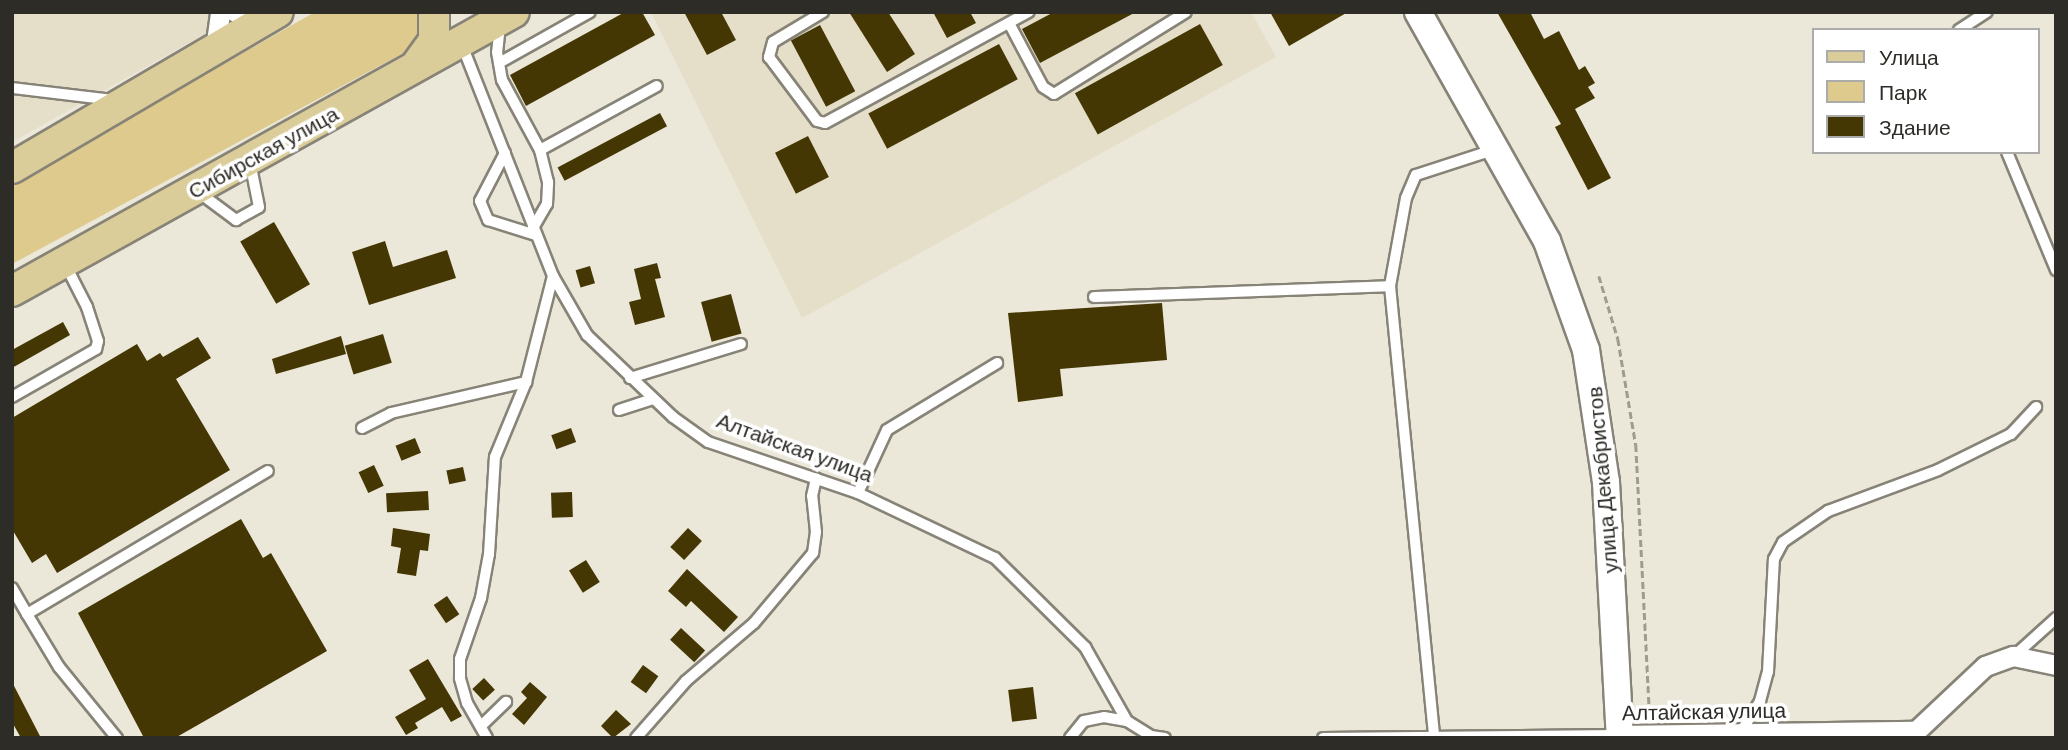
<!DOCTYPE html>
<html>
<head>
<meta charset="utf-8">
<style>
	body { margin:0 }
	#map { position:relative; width:2068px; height:750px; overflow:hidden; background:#ebe7d9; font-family:Barlow,sans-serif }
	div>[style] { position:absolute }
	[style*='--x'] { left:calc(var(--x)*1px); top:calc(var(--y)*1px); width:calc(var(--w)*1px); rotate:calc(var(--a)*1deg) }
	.built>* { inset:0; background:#e5dfc9 }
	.green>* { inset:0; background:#ddca8c }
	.building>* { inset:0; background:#443704; transform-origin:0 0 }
	.path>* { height:2.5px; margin-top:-1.25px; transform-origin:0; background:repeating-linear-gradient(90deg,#9f9b91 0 7px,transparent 0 10.5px) }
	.roads { filter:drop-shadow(2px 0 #878377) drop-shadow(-2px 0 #878377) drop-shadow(0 2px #878377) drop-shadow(0 -2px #878377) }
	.service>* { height:10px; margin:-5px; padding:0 5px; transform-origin:5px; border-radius:5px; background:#fff }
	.minor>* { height:19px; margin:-9.5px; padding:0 9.5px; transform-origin:9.5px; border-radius:9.5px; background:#fff }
	.secondary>* { height:26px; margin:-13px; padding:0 13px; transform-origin:13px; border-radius:13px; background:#fff }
	.primary>* { height:30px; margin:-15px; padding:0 15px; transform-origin:15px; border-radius:15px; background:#dbcd9a }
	span { translate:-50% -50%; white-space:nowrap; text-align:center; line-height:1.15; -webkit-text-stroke:7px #fff; paint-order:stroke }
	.street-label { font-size:21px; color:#2e2c27 }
	.frame { position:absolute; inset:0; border:14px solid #2e2c27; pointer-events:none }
	.legend { position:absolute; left:1812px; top:28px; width:228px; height:126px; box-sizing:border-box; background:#fff; border:2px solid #ababa9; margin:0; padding:9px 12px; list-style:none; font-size:21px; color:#2e2c27 }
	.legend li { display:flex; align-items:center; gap:14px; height:35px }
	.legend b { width:35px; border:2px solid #ababa9 }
</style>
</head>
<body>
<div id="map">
	<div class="built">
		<i style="clip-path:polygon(12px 12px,244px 12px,12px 142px)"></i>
		<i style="clip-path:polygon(651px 12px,1251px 12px,1276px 57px,802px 318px)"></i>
	</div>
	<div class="green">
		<i style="clip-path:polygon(315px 12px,422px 12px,424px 30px,409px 50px,12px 264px,12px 184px)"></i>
	</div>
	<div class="building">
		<i style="clip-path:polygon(625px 12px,642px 12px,655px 35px,526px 106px,510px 75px)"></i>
		<i style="clip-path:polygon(684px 12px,721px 12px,736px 40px,707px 55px)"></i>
		<i style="clip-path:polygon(849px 12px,888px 12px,915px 54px,887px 72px)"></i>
		<i style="clip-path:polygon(933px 12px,970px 12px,976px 23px,947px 38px)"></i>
		<i style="clip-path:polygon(1054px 12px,1136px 12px,1040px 63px,1022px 29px)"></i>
		<i style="clip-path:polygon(1270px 12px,1348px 12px,1289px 46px)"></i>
		<i style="clip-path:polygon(1497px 12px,1530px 12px,1544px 39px,1559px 31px,1579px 70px,1585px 66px,1595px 83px,1588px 87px,1595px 98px,1575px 109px,1611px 178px,1588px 190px,1555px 127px,1561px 124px)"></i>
		<i style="left:1200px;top:24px;width:47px;height:143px;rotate:61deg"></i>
		<i style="left:820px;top:25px;width:75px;height:33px;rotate:62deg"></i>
		<i style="left:999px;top:44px;width:40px;height:148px;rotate:62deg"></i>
		<i style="left:660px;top:113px;width:15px;height:116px;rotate:62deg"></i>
		<i style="left:808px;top:136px;width:46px;height:37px;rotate:63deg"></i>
		<i style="left:274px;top:222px;width:72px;height:39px;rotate:60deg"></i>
		<i style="clip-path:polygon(385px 241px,393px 267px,447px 250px,456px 278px,369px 305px,352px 252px)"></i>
		<i style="clip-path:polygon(657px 263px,661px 278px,655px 279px,665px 317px,635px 325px,629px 302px,641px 299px,634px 269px)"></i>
		<i style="left:590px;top:266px;width:18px;height:15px;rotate:74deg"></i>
		<i style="left:731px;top:294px;width:41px;height:31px;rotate:75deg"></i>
		<i style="clip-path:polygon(1162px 303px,1167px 360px,1060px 369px,1063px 396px,1018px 402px,1008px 313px)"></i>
		<i style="clip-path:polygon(63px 322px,70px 335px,12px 368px,12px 350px)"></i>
		<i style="left:383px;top:334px;width:30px;height:40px;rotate:73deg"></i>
		<i style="clip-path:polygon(341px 336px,346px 354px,276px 374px,272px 359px)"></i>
		<i style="clip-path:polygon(198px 337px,211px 358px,176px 379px,230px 470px,57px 573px,46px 554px,32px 563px,12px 529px,12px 418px,137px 344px,147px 361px,160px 353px,163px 357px)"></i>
		<i style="left:571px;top:428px;width:15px;height:21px;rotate:70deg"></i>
		<i style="left:415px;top:438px;width:16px;height:21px;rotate:68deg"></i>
		<i style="left:374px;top:465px;width:23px;height:17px;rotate:65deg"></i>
		<i style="left:463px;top:467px;width:14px;height:17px;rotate:78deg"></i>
		<i style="left:428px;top:491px;width:19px;height:42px;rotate:87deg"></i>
		<i style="left:572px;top:492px;width:25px;height:21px;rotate:88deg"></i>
		<i style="clip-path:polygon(241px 519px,263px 558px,271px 553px,327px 651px,175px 738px,144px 738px,78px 613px)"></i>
		<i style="clip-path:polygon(393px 528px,430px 534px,428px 551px,420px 550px,416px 576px,397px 573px,401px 548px,391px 546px)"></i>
		<i style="left:688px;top:528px;width:19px;height:26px;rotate:43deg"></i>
		<i style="left:586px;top:560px;width:26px;height:20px;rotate:58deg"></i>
		<i style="clip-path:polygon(687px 569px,738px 617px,724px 632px,691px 601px,686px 607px,668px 591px)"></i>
		<i style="left:447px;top:596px;width:22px;height:16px;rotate:56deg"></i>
		<i style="left:681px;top:628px;width:33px;height:16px;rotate:43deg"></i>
		<i style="clip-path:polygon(428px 659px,462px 716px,451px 722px,442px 707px,415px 723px,418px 728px,406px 735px,395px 717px,426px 699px,409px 670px)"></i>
		<i style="left:643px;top:665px;width:19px;height:21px;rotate:36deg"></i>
		<i style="left:484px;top:678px;width:16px;height:16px;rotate:47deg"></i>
		<i style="clip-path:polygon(12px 682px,41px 738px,21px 738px,12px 722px)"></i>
		<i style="clip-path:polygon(530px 682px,547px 697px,524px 725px,512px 714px,527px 698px,521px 692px)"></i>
		<i style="left:1033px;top:687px;width:32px;height:25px;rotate:83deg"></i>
		<i style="clip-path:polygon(616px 710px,631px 724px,613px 738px,601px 726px)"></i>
	</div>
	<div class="path">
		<i style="--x:1599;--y:276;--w:66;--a:73.2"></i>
		<i style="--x:1618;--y:339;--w:108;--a:80.4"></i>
		<i style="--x:1636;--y:445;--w:272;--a:87.1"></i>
	</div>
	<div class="roads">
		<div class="service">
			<i style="--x:823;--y:12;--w:58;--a:149"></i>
			<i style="--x:773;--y:42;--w:16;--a:105"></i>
			<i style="--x:769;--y:57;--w:80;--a:53.1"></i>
			<i style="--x:817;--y:121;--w:8;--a:14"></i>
			<i style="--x:825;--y:123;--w:232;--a:-28.6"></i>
			<i style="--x:1009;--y:23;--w:72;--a:62"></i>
			<i style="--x:1043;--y:87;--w:13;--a:32"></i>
			<i style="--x:1054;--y:94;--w:155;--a:-31.8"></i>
			<i style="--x:500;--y:25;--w:27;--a:96"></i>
			<i style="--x:497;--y:52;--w:28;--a:80"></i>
			<i style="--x:502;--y:80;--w:80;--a:61.5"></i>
			<i style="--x:540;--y:150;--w:133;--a:-28.7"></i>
			<i style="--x:1959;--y:30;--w:33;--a:-33"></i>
			<i style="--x:462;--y:45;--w:248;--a:68.5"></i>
			<i style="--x:553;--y:276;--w:68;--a:60"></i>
			<i style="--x:587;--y:335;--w:119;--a:43.6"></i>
			<i style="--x:673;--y:417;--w:43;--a:35.5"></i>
			<i style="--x:708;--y:442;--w:158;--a:18.8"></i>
			<i style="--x:858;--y:493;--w:152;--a:25.4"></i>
			<i style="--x:995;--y:558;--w:127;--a:44.7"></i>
			<i style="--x:1085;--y:647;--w:85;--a:60.4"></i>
			<i style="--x:1127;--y:721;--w:28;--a:32"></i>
			<i style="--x:1151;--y:736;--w:14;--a:8"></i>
			<i style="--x:499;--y:63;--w:104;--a:-29.3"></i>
			<i style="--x:12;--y:88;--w:101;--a:6.8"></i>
			<i style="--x:2007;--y:152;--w:128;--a:67.4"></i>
			<i style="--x:505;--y:153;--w:54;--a:117.5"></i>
			<i style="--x:480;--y:201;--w:21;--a:67"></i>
			<i style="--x:488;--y:220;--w:50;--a:17.4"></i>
			<i style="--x:197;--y:191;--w:49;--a:36.6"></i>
			<i style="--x:236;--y:220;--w:26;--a:-29"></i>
			<i style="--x:259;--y:207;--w:46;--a:-101.3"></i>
			<i style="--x:533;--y:228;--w:28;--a:-60"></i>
			<i style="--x:547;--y:204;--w:22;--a:-87"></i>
			<i style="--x:548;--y:182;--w:33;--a:-104"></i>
			<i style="--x:1390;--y:286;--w:89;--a:-79.7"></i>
			<i style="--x:1406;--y:198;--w:25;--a:-67"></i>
			<i style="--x:1416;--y:175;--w:81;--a:-18"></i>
			<i style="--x:1094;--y:297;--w:296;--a:-2.1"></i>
			<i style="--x:1390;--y:286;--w:453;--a:84.4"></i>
			<i style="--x:630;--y:378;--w:116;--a:-17"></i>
			<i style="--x:12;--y:397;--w:97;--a:-29.7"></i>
			<i style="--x:96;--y:349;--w:8;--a:-76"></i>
			<i style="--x:98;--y:341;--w:36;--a:-108"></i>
			<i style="--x:87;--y:307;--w:48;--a:-117.1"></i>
			<i style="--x:619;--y:410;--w:36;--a:-18"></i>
			<i style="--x:362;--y:428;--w:33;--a:-27"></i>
			<i style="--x:391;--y:413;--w:139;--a:-12.9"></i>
			<i style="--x:858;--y:493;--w:69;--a:-65.3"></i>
			<i style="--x:887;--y:430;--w:129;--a:-31.3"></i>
			<i style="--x:12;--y:588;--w:30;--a:60"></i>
			<i style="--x:27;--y:614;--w:280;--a:-30.7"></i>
			<i style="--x:27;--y:614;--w:62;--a:58.9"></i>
			<i style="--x:59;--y:667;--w:92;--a:50.8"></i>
			<i style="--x:2014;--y:656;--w:57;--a:-42.1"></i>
			<i style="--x:481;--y:726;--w:35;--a:-44"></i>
			<i style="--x:1739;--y:735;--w:40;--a:-58"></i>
			<i style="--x:1760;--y:701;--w:30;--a:-75"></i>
			<i style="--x:1768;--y:672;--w:113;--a:-87"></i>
			<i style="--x:1774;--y:559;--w:19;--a:-62"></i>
			<i style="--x:1783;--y:542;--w:55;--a:-34.6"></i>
			<i style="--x:1828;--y:511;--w:117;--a:-20.4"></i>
			<i style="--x:1938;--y:470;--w:81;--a:-26.3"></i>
			<i style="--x:2011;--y:434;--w:37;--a:-47"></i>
			<i style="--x:487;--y:738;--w:40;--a:-119.7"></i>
			<i style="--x:467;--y:703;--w:26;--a:-106"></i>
			<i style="--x:460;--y:678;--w:19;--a:-90"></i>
			<i style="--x:460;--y:659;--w:65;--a:-71"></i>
			<i style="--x:481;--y:598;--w:45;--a:-79.7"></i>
			<i style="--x:489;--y:554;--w:97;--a:-86.5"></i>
			<i style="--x:495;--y:457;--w:81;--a:-67.5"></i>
			<i style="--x:526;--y:382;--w:109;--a:-75.7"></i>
			<i style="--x:636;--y:738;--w:76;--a:-48.7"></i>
			<i style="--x:686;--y:681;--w:89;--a:-40.5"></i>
			<i style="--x:754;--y:623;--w:92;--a:-49.9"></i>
			<i style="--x:813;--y:553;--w:21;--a:-82"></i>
			<i style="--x:816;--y:532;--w:36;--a:-96"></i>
			<i style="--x:812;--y:496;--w:18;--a:-77"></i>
			<i style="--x:1070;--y:738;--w:22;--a:-51"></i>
			<i style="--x:1084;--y:721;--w:20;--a:-11"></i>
			<i style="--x:1104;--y:717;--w:23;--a:10"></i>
			<i style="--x:1323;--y:738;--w:296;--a:-0.6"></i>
		</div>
		<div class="minor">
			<i style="--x:235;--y:12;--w:28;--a:21"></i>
			<i style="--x:215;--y:49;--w:37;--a:-82"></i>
			<i style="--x:1619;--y:735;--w:297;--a:-0.8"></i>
			<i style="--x:1916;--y:731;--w:95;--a:-43.3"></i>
			<i style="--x:1985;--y:666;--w:30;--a:-20"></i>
			<i style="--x:2013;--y:656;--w:44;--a:11.8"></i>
		</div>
		<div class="secondary">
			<i style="--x:1418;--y:12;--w:263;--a:60.6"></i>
			<i style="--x:1547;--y:241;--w:116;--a:70.3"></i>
			<i style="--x:1586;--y:350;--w:134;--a:81.4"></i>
			<i style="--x:1606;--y:482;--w:256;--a:86.9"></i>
		</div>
		<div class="primary">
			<i style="--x:417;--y:64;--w:29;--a:-54"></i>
			<i style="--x:434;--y:41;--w:29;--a:-90"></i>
			<i style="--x:12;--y:168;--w:308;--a:-30.4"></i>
			<i style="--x:12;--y:291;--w:574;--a:-29.06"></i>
		</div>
	</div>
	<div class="street-label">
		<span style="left:263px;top:152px;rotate:-29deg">Сибирская улица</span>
		<span style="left:795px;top:447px;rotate:20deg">Алтайская улица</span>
		<span style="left:1602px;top:480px;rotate:-95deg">улица Декабристов</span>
		<span style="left:1704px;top:711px;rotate:-1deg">Алтайская улица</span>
	</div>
	<div class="frame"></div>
	<ul class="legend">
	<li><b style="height:9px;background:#dbcd9a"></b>Улица</li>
	<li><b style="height:19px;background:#ddca8c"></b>Парк</li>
	<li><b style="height:19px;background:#443704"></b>Здание</li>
	</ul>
</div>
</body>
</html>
